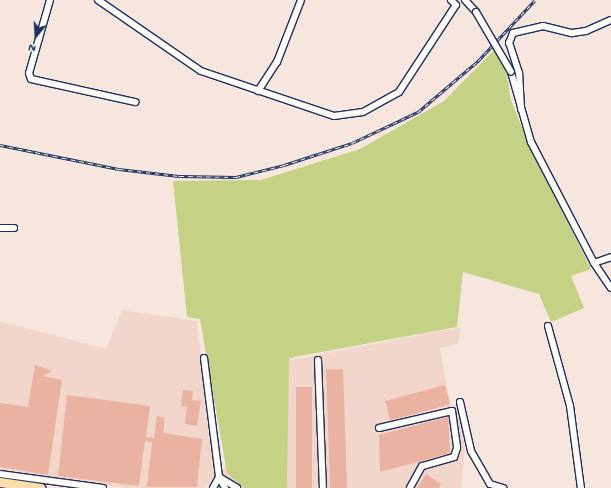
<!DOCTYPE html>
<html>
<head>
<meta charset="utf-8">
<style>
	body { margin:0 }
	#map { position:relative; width:611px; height:488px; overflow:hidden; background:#f7e6dd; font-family:"Gochi Hand",sans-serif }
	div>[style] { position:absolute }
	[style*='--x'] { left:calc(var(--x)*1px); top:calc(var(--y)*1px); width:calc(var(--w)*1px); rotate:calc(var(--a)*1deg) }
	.built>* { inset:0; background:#f3d6cb }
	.green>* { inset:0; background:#c5d185 }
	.building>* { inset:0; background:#eab2a1; transform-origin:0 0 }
	.roads { filter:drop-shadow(1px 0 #1b2f5e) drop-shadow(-1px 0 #1b2f5e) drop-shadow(0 1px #1b2f5e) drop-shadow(0 -1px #1b2f5e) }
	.minor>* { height:6px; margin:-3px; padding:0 3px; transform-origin:3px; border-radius:3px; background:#fdfcf7 }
	.highway>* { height:9px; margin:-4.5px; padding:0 4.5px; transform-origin:4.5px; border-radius:4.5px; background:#fbddab }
	.rail>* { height:3px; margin-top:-1.5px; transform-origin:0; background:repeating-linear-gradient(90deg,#fdfcf7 0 4.5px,#1b2f5e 0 9px); box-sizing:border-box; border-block:1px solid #1b2f5e }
	.bridges { filter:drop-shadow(1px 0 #1b2f5e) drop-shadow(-1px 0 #1b2f5e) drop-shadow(0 1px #1b2f5e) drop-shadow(0 -1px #1b2f5e) }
	.minor-bridge>* { height:6px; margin:-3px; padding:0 3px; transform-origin:3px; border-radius:3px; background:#fdfcf7 }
	span { translate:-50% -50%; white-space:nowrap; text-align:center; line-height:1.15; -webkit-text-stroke:4px #fdfcf7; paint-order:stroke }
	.north { position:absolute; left:16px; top:16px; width:40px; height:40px; -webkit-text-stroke:3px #fdfcf7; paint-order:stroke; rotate:198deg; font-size:11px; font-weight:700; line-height:16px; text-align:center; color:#1b2f5e }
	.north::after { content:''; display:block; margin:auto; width:14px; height:18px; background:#1b2f5e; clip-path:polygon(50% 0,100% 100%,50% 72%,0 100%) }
</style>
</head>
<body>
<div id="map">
	<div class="built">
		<i style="clip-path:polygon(122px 310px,197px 321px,214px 476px,210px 483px,206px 488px,127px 488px,0 471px,0 321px,106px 349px)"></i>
		<i style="clip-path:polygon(461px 327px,458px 344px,440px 348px,450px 406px,460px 404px,465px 448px,461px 488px,211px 488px,228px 462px,221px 363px,291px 360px)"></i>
	</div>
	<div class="green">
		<i style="clip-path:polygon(495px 49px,506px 70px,511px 100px,528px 143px,591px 269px,571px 276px,584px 308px,551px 322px,539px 294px,463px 272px,457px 327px,289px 358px,287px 488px,244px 488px,227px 473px,200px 319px,187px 317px,173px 181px,261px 180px,360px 149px,444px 101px)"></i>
	</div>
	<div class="building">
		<i style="clip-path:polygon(35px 365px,52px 371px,43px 376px,62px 380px,48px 475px,0 467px,0 403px,28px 407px)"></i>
		<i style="left:343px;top:369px;width:119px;height:17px;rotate:88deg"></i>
		<i style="left:445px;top:385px;width:20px;height:62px;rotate:75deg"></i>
		<i style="left:296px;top:387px;width:16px;height:101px"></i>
		<i style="clip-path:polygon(183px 390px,193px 391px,192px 400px,201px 401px,197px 426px,185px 424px,187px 407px,181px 406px)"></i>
		<i style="clip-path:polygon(67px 395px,150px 406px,146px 437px,154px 438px,157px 416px,165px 418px,163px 433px,202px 439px,197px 487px,147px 487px,152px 442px,145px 441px,139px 486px,58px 476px)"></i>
		<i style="clip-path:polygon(448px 417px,450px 453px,380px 472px,379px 435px)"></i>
		<i style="clip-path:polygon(426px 474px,441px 484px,439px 488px,417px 488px)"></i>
	</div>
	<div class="roads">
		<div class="minor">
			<i style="--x:50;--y:0;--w:76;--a:106"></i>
			<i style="--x:29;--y:73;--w:6;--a:72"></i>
			<i style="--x:31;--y:79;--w:107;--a:12.5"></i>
			<i style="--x:98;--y:0;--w:125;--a:34.6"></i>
			<i style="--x:201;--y:71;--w:140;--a:18.7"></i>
			<i style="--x:334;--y:116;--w:29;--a:-8"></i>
			<i style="--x:363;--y:112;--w:41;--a:-29.1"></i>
			<i style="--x:399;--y:92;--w:104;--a:-56.8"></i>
			<i style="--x:456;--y:5;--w:7;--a:-135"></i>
			<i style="--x:465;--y:0;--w:16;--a:47"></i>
			<i style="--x:511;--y:72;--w:73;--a:74.1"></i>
			<i style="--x:531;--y:142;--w:136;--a:62.5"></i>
			<i style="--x:594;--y:263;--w:30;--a:56"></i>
			<i style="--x:258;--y:91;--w:35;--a:-57"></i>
			<i style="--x:277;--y:62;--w:66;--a:-68.8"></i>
			<i style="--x:521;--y:109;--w:36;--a:-93"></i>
			<i style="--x:519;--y:73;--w:32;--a:-108"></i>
			<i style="--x:509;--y:43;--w:11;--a:-68"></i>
			<i style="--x:513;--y:33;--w:31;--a:-13"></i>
			<i style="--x:543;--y:26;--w:30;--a:14"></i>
			<i style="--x:572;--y:33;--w:14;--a:-8"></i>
			<i style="--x:586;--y:31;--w:27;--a:-24"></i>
			<i style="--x:0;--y:228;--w:14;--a:0"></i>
			<i style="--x:594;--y:263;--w:18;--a:-19"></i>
			<i style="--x:548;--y:326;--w:83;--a:74.6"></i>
			<i style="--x:570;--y:406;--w:83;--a:82.4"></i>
			<i style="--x:204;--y:358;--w:120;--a:82.8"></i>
			<i style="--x:219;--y:477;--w:13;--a:61"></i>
			<i style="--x:318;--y:360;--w:128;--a:87.8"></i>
			<i style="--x:460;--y:402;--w:50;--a:77.3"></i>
			<i style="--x:471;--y:451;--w:38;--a:60"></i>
			<i style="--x:490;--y:484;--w:14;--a:17"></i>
			<i style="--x:379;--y:428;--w:75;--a:-13.1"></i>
			<i style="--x:452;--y:411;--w:37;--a:82"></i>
			<i style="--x:457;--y:448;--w:9;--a:108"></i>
			<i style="--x:454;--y:457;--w:33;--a:164"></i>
			<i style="--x:422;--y:466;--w:25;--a:119"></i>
			<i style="--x:0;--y:474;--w:104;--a:7.7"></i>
			<i style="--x:219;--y:477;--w:21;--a:31"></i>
			<i style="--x:213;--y:488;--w:13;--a:-61"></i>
		</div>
		<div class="highway">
			<i style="--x:0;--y:482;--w:41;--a:8.3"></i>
		</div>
	</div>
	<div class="rail">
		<i style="--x:0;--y:145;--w:121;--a:11.4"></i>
		<i style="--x:119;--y:169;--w:60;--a:6.7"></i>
		<i style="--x:179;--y:176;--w:57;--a:1"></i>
		<i style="--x:236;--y:177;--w:49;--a:-14"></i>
		<i style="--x:284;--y:165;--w:71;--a:-17.9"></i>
		<i style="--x:352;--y:143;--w:73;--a:-25.2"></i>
		<i style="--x:418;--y:112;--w:79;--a:-40.4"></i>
		<i style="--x:478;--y:61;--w:83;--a:-46.9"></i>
	</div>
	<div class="bridges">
		<div class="minor-bridge">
			<i style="--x:476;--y:12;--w:69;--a:59.7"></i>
		</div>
	</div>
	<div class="north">N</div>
</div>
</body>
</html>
